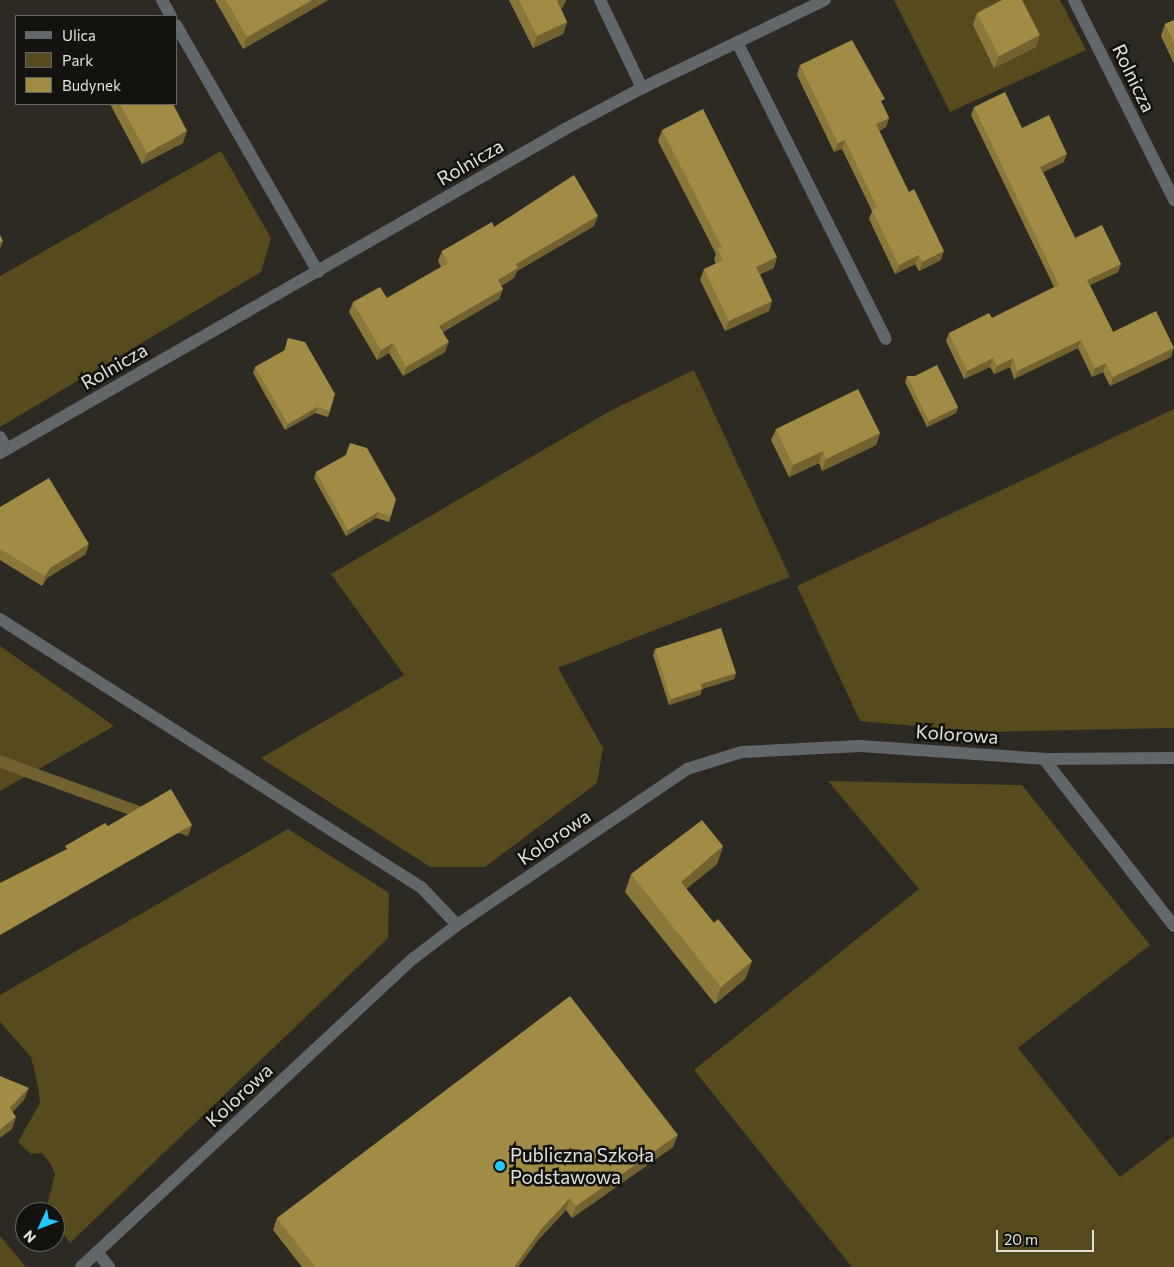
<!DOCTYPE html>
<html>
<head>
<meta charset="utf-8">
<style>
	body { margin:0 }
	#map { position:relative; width:1174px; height:1267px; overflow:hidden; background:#2c2a22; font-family:Commissioner,sans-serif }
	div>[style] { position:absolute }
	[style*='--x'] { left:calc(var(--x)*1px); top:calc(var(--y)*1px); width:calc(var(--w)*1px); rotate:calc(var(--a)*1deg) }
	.green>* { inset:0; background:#574a1d }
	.service>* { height:12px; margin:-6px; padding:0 6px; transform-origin:6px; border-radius:6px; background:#626769 }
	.minor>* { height:12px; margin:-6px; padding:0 6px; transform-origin:6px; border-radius:6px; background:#626769 }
	.wall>* { inset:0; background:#8a783b }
	.shaded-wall>* { inset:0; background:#716230; transform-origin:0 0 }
	.building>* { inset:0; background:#a18c45 }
	.dots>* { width:14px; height:14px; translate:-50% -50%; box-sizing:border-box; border:2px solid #13120f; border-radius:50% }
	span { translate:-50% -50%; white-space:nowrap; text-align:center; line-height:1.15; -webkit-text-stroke:5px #13120f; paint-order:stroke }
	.street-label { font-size:19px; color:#e3e1dc }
	.poi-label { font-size:19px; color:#e3e1dc }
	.left { translate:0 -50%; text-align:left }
	.legend { position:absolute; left:15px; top:15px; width:162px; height:90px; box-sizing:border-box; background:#13120f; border:1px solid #666561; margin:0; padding:6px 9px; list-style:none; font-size:15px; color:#e3e1dc }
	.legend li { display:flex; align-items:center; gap:10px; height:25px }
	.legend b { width:25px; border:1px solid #666561 }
	.north { position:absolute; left:15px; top:1202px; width:50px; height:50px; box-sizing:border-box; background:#13120f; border:1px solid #666561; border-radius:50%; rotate:227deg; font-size:14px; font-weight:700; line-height:20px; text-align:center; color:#e3e1dc }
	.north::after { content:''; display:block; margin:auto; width:18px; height:22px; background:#23c9fe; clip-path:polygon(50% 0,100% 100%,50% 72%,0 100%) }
	.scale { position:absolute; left:996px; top:1230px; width:98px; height:22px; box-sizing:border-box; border:2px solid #e3e1dc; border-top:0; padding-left:6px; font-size:15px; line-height:18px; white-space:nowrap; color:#e3e1dc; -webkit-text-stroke:4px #13120f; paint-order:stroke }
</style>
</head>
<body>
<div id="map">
	<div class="green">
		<i style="clip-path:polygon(894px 0,1060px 0,1086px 50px,950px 112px)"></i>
		<i style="clip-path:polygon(221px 151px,271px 238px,261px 272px,0 427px,0 276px)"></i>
		<i style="clip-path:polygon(694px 370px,790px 577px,558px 668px,603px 748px,597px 783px,485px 867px,430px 867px,261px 758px,404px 675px,331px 574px,610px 411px)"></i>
		<i style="clip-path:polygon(1174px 409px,1174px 728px,981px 732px,860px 721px,797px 586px)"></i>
		<i style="clip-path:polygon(0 646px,114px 726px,0 791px)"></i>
		<i style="clip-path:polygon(828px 781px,1022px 785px,1150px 945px,1018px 1048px,1120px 1177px,1174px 1136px,1174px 1267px,852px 1267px,694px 1070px,919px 889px)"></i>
		<i style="clip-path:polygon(288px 829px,389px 893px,388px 938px,70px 1243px,55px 1222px,55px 1212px,46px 1210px,55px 1174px,50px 1163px,42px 1153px,31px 1154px,18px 1142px,40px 1103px,38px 1086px,31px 1057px,0 1022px,0 995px)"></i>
		<i style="clip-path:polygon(0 1236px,26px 1267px,0 1267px)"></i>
	</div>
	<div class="service">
		<i style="--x:1044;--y:759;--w:212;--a:52.1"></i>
	</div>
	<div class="minor">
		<i style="--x:162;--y:0;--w:18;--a:61"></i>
		<i style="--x:600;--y:0;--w:98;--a:64.5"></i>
		<i style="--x:1074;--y:0;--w:224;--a:63.4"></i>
		<i style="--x:176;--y:25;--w:285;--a:60.1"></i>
		<i style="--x:737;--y:42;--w:332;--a:63.4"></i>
		<i style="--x:0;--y:437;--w:14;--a:60"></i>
		<i style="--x:0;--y:453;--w:651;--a:-29.83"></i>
		<i style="--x:565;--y:129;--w:87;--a:-28"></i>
		<i style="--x:642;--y:88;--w:203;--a:-25.7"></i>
		<i style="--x:0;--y:619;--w:499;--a:32.5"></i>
		<i style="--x:421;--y:887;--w:52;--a:46.5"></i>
		<i style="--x:97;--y:1252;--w:19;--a:51"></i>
		<i style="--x:81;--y:1267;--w:454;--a:-42.9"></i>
		<i style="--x:414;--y:958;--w:54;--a:-37.5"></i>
		<i style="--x:457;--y:925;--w:278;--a:-34.1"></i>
		<i style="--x:687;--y:769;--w:58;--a:-17.2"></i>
		<i style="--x:742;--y:752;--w:118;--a:-2.9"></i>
		<i style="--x:860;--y:746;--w:184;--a:4"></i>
		<i style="--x:1044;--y:759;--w:130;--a:-0.4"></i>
	</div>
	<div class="wall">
		<i style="clip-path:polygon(215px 0,328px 0,243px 49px)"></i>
		<i style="clip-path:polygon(509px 0,566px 0,563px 7px,561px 8px,567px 22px,563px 34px,533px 48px)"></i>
		<i style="clip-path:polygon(977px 13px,1036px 47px,994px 68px,973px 25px)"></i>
		<i style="clip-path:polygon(1174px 20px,1174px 64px,1161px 36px,1165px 24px)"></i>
		<i style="clip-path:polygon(800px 65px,883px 105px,889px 118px,886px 127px,879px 131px,941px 260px,919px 271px,915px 264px,895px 274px,869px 219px,872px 211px,842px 149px,834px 152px,797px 75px)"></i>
		<i style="clip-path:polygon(110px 104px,173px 104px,183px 143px,142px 164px)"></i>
		<i style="clip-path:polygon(974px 107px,1022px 128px,1064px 162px,1043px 172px,1075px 238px,1121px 264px,1118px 272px,1090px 285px,1113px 332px,1171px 357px,1110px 386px,1103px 372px,1092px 377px,1078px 348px,1014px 379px,1010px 367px,994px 374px,990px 367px,964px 379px,946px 341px,949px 333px,992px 318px,1054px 287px,971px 115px)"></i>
		<i style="clip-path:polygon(662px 130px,774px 268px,760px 274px,772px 301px,769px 311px,725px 331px,700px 280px,704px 269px,716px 264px,714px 259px,716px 254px,658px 141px)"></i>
		<i style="clip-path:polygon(594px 226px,517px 271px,514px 278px,501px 286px,503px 289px,499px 299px,443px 332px,445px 352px,403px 376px,389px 353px,377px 360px,349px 312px,353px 302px,387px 298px,441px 267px,438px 261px,442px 251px,494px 227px)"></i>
		<i style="clip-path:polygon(288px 338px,330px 411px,328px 417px,315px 413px,285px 430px,253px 373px,255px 367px,284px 351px)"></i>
		<i style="clip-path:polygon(907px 376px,958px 407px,956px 413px,927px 427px,905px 382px)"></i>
		<i style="clip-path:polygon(776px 429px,880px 433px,876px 445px,822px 471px,819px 463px,789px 477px,771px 440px)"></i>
		<i style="clip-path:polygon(350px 443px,391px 516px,389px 522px,376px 518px,346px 536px,314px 478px,316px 472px,346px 455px)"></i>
		<i style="clip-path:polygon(0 507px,86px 554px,47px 578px,42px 586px,0 560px)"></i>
		<i style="clip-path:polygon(655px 649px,736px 673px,734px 679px,702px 689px,700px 695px,669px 705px,653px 655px)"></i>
		<i style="clip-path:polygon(723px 846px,717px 864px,686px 889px,714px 923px,752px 961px,745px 979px,715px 1004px,625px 892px,631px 874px)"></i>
		<i style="clip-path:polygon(673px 1147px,572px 1218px,566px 1210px,538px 1240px,518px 1267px,302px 1267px,273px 1230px,277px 1218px)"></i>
	</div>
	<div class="shaded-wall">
		<i style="clip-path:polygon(312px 0,328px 0,243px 49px,247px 37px)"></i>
		<i style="clip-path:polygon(559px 0,566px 0,563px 7px,553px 13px,557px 1px)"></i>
		<i style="clip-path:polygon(567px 22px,563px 34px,533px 48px,537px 36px)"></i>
		<i style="clip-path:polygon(1040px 35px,1036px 47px,994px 68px,999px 56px)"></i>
		<i style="clip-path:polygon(889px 118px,886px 127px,873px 134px,876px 124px)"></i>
		<i style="clip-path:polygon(187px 131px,183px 143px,142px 164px,147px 153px)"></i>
		<i style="clip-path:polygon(845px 140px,842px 149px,834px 152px,838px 143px)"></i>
		<i style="clip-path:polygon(1067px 154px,1064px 162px,1037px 175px,1040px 167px)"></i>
		<i style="clip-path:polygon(598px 216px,594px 226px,517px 271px,514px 278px,495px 290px,498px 280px,516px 264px)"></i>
		<i style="clip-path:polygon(3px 241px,0 250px,0 243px)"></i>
		<i style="clip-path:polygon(944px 251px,941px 260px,919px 271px,922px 262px)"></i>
		<i style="clip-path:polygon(919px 255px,915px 264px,895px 274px,899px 265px)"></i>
		<i style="clip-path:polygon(777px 257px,774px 268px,752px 278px,756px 267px)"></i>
		<i style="clip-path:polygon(1121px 264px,1118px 272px,1084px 288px,1087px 280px)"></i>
		<i style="clip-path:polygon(503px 289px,499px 299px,436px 336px,439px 326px)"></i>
		<i style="clip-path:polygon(772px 301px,769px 311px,725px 331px,729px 321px)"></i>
		<i style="clip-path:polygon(1081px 340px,1078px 348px,1014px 379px,1017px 371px)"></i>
		<i style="clip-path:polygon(449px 342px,445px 352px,403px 376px,406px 367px)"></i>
		<i style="clip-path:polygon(393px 343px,389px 353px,377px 360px,381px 350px)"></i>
		<i style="clip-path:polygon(1174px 348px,1171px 357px,1110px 386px,1113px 377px)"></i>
		<i style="clip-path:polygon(993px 358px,990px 367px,964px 379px,967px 371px)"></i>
		<i style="clip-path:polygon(1013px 358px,1010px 367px,994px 374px,997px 366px)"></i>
		<i style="clip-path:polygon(1106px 363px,1103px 372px,1092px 377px,1095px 368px)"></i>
		<i style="clip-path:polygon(317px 407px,315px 413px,285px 430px,288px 424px)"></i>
		<i style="clip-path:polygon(958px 407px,956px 413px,927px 427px,929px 421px)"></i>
		<i style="clip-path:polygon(880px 433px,876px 445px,822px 471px,826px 459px)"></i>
		<i style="clip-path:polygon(823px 451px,819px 463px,789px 477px,793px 465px)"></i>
		<i style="clip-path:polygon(378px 512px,376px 518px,346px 536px,348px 530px)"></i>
		<i style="clip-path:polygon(89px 544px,86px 554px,47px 578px,42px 586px,45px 576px,50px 568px)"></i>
		<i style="clip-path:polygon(736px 673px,734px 679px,699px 690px,701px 684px)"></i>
		<i style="clip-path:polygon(702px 689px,700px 695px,669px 705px,671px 699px)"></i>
		<i style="left:192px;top:825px;width:12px;height:221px;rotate:110deg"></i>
		<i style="clip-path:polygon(723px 846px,717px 864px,674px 899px,681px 882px)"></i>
		<i style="clip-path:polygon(752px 961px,745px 979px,715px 1004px,721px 987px)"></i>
		<i style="clip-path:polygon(29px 1088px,24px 1100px,5px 1120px,10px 1108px)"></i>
		<i style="clip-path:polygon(16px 1117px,12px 1129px,0 1138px,0 1130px)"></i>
		<i style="clip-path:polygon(678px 1135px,673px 1147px,572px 1218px,576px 1206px)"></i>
		<i style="clip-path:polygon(570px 1198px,566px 1210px,538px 1240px,518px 1267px,514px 1267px,542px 1228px)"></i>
	</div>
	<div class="building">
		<i style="clip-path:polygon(226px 0,312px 0,247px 37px)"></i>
		<i style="clip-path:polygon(519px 0,559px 0,557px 1px,567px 22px,537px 36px)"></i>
		<i style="clip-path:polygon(1002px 0,1022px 0,1040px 35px,999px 56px,977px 13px)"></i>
		<i style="clip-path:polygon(1174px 20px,1174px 43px,1165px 24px)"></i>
		<i style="clip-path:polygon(852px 40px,885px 99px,881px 101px,889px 118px,876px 124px,909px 192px,914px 189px,944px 251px,922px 262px,919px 255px,899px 265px,872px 210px,877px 207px,845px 140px,838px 143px,800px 65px)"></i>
		<i style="clip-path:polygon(1005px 92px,1022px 128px,1049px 115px,1067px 154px,1040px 167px,1075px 238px,1102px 225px,1121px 264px,1087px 280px,1113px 332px,1156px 311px,1174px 348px,1113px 377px,1106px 363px,1095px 368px,1081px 340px,1017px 371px,1013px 358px,997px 366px,993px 358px,967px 371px,949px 333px,989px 313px,992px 318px,1059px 285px,974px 107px)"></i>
		<i style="clip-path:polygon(120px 104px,173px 104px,187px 131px,147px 153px)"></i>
		<i style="clip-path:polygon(703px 109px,777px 257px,756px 267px,772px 301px,729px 321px,704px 269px,723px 260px,718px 249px,722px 247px,662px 130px)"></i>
		<i style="clip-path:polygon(574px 175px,598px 216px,516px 264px,518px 268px,498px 280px,503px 289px,439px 326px,449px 342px,406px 367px,393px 343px,381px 350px,353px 302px,380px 287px,387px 298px,448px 263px,442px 251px,492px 222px,494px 227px)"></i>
		<i style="clip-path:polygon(0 235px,3px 241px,0 243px)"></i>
		<i style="clip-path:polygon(288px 338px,305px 342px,335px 394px,330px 411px,317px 407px,288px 424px,255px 367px,285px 350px)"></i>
		<i style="clip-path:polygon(937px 365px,958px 407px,929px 421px,907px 376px,915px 376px)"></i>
		<i style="clip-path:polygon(858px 389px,880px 433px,826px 459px,823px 451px,793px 465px,776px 429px)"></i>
		<i style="clip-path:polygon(350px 443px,367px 448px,396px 499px,391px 516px,378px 512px,348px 530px,316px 472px,346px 455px)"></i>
		<i style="clip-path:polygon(49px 478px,89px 544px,50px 568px,45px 576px,0 549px,0 507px)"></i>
		<i style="clip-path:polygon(721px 628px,736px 673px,701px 684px,702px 689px,671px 699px,655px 649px)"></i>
		<i style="clip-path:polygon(171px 789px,192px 825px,0 935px,0 883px,67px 849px,65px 846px,105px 823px,108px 826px)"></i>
		<i style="clip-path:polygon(702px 820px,723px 846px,681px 882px,714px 923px,718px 919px,752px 961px,721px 987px,631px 874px)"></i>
		<i style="clip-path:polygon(570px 996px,678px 1135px,576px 1206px,570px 1198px,542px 1228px,514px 1267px,315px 1267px,277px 1218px)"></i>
		<i style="clip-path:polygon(0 1076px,29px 1088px,10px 1108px,16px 1117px,0 1130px)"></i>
	</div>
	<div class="dots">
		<i style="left:500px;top:1166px;background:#23c9fe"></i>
	</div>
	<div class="street-label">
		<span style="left:1134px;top:78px;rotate:64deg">Rolnicza</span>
		<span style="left:470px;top:162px;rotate:-30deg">Rolnicza</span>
		<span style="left:114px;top:366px;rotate:-30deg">Rolnicza</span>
		<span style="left:957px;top:734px;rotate:4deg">Kolorowa</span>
		<span style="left:554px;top:837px;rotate:-34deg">Kolorowa</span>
		<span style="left:239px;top:1095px;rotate:-43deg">Kolorowa</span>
	</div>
	<div class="poi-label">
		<span class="left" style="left:510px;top:1166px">Publiczna Szkoła<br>Podstawowa</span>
	</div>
	<ul class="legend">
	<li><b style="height:6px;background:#626769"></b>Ulica</li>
	<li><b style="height:14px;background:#574a1d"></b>Park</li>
	<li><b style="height:14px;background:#a18c45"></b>Budynek</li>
	</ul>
	<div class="north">N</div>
	<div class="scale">20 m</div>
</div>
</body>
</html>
